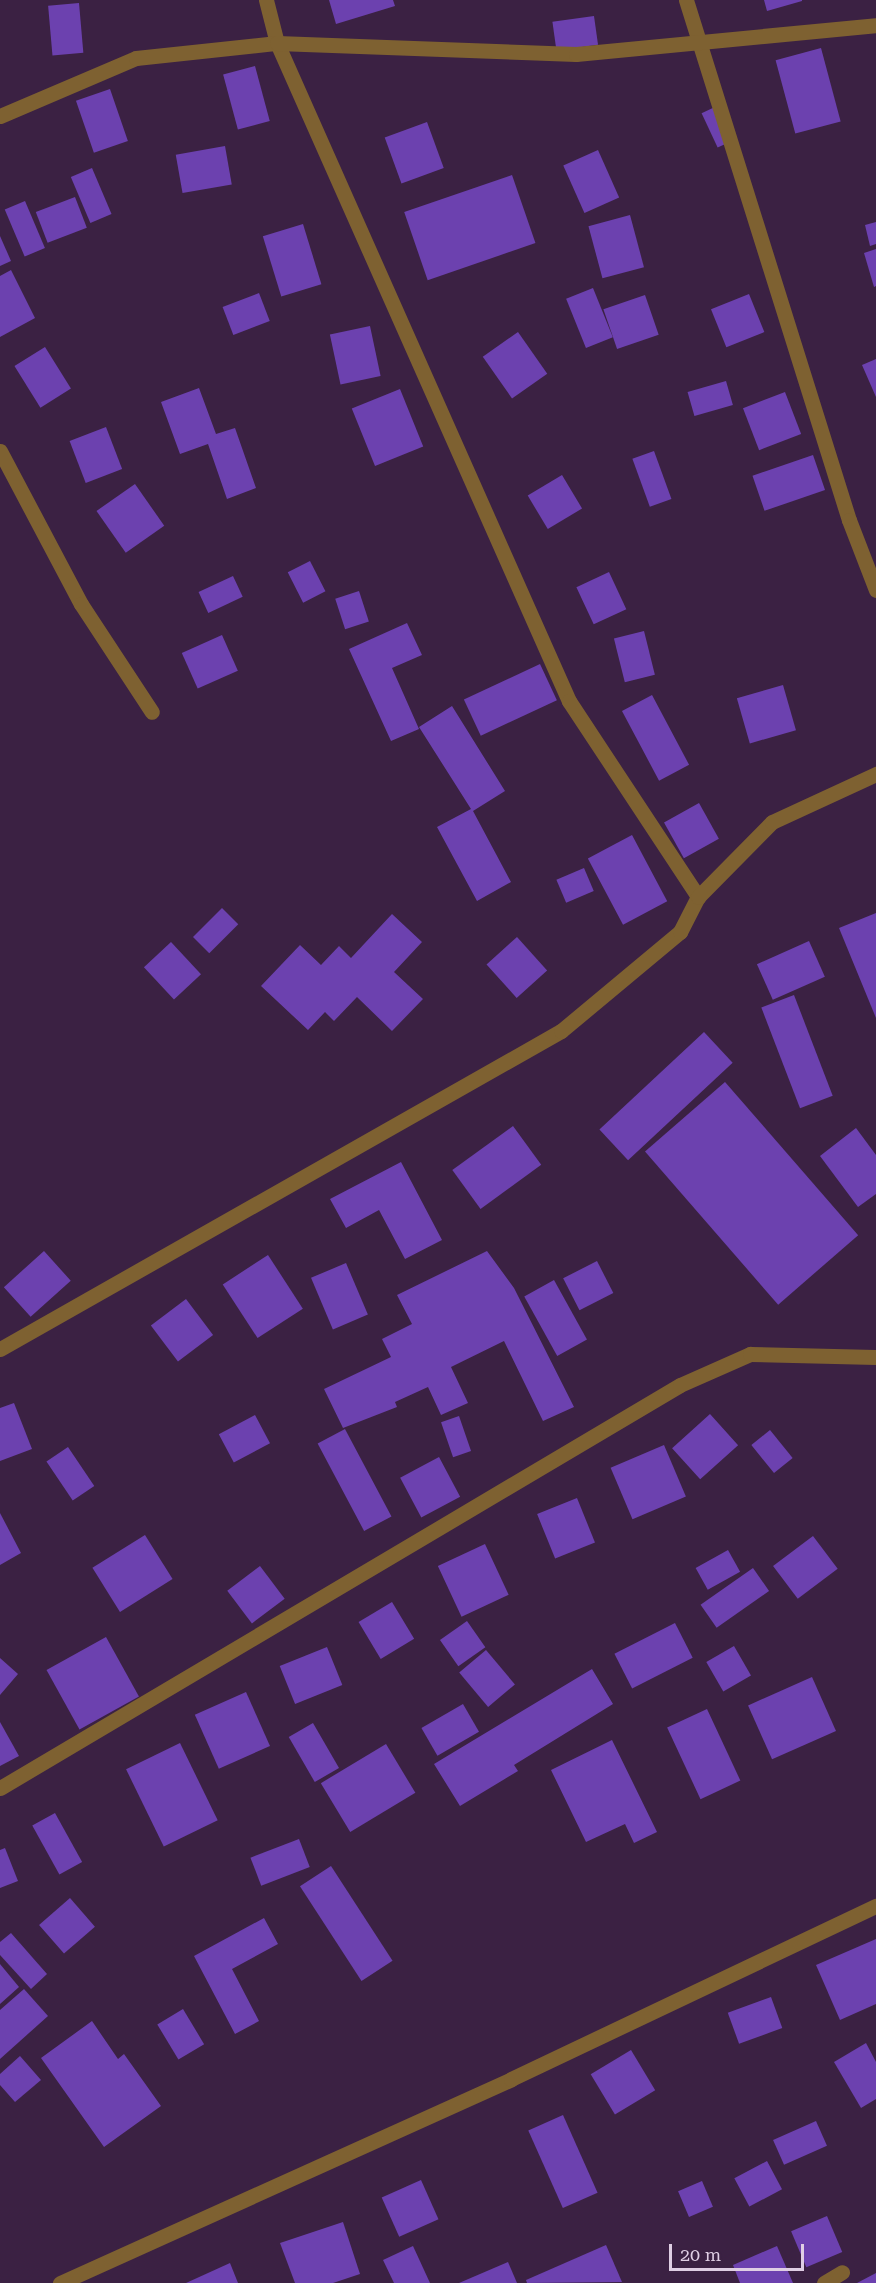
<!DOCTYPE html>
<html>
<head>
<meta charset="utf-8">
<style>
	body { margin:0 }
	#map { position:relative; width:876px; height:2283px; overflow:hidden; background:#3b2143; font-family:"Roboto Serif",serif }
	div>[style] { position:absolute }
	[style*='--x'] { left:calc(var(--x)*1px); top:calc(var(--y)*1px); width:calc(var(--w)*1px); rotate:calc(var(--a)*1deg) }
	.building>* { inset:0; background:#6c41af; transform-origin:0 0 }
	.minor>* { height:15px; margin:-7.5px; padding:0 7.5px; transform-origin:7.5px; border-radius:7.5px; background:#7e6131 }
	span { translate:-50% -50%; white-space:nowrap; text-align:center; line-height:1.15; -webkit-text-stroke:6px #3b2143; paint-order:stroke }
	.scale { position:absolute; left:669px; top:2244px; width:135px; height:27px; box-sizing:border-box; border:3px solid #dfcee4; border-top:0; padding-left:8px; font-size:18px; line-height:21px; white-space:nowrap; color:#dfcee4; -webkit-text-stroke:4px #3b2143; paint-order:stroke }
</style>
</head>
<body>
<div id="map">
	<div class="building">
		<i style="clip-path:polygon(329px 0,393px 0,395px 6px,336px 24px)"></i>
		<i style="clip-path:polygon(764px 0,802px 0,802px 1px,767px 11px)"></i>
		<i style="left:79px;top:3px;width:50px;height:31px;rotate:85deg"></i>
		<i style="left:594px;top:16px;width:29px;height:42px;rotate:82deg"></i>
		<i style="left:821px;top:48px;width:76px;height:47px;rotate:75deg"></i>
		<i style="left:255px;top:66px;width:57px;height:33px;rotate:75deg"></i>
		<i style="left:110px;top:89px;width:55px;height:36px;rotate:71deg"></i>
		<i style="left:717px;top:106px;width:38px;height:17px;rotate:65deg"></i>
		<i style="left:427px;top:122px;width:49px;height:45px;rotate:70deg"></i>
		<i style="left:225px;top:146px;width:39px;height:50px;rotate:80deg"></i>
		<i style="left:598px;top:150px;width:52px;height:38px;rotate:66deg"></i>
		<i style="left:92px;top:168px;width:50px;height:23px;rotate:67deg"></i>
		<i style="left:512px;top:175px;width:72px;height:114px;rotate:71deg"></i>
		<i style="left:75px;top:197px;width:33px;height:42px;rotate:69deg"></i>
		<i style="left:25px;top:201px;width:51px;height:22px;rotate:67deg"></i>
		<i style="left:630px;top:215px;width:54px;height:43px;rotate:75deg"></i>
		<i style="clip-path:polygon(876px 222px,876px 244px,870px 246px,865px 225px)"></i>
		<i style="left:303px;top:224px;width:63px;height:42px;rotate:73deg"></i>
		<i style="clip-path:polygon(0 236px,11px 261px,0 266px)"></i>
		<i style="clip-path:polygon(876px 249px,876px 286px,874px 287px,864px 253px)"></i>
		<i style="clip-path:polygon(11px 270px,35px 318px,0 337px,0 276px)"></i>
		<i style="left:593px;top:288px;width:53px;height:29px;rotate:68deg"></i>
		<i style="left:259px;top:293px;width:30px;height:39px;rotate:69deg"></i>
		<i style="left:749px;top:294px;width:41px;height:41px;rotate:68deg"></i>
		<i style="left:645px;top:295px;width:42px;height:44px;rotate:71deg"></i>
		<i style="left:370px;top:326px;width:51px;height:41px;rotate:78deg"></i>
		<i style="left:518px;top:332px;width:51px;height:43px;rotate:55deg"></i>
		<i style="left:45px;top:347px;width:49px;height:36px;rotate:58deg"></i>
		<i style="clip-path:polygon(876px 359px,876px 397px,862px 365px)"></i>
		<i style="left:726px;top:381px;width:25px;height:40px;rotate:74deg"></i>
		<i style="clip-path:polygon(199px 388px,216px 434px,235px 428px,256px 488px,227px 499px,208px 444px,180px 454px,161px 402px)"></i>
		<i style="left:400px;top:389px;width:62px;height:52px;rotate:68deg"></i>
		<i style="left:785px;top:392px;width:45px;height:45px;rotate:69deg"></i>
		<i style="left:106px;top:427px;width:45px;height:39px;rotate:69deg"></i>
		<i style="left:654px;top:451px;width:51px;height:23px;rotate:70deg"></i>
		<i style="left:813px;top:455px;width:37px;height:64px;rotate:71deg"></i>
		<i style="left:562px;top:475px;width:39px;height:40px;rotate:59deg"></i>
		<i style="left:135px;top:484px;width:51px;height:47px;rotate:55deg"></i>
		<i style="left:310px;top:561px;width:34px;height:25px;rotate:63deg"></i>
		<i style="left:609px;top:572px;width:41px;height:36px;rotate:65deg"></i>
		<i style="left:233px;top:576px;width:23px;height:38px;rotate:65deg"></i>
		<i style="left:359px;top:591px;width:32px;height:25px;rotate:72deg"></i>
		<i style="clip-path:polygon(407px 623px,422px 655px,392px 668px,419px 729px,391px 741px,349px 649px)"></i>
		<i style="left:644px;top:631px;width:45px;height:31px;rotate:76deg"></i>
		<i style="left:222px;top:635px;width:39px;height:44px;rotate:66deg"></i>
		<i style="left:540px;top:664px;width:40px;height:84px;rotate:65deg"></i>
		<i style="left:783px;top:685px;width:47px;height:48px;rotate:74deg"></i>
		<i style="left:652px;top:695px;width:79px;height:34px;rotate:62deg"></i>
		<i style="clip-path:polygon(452px 706px,505px 791px,473px 811px,511px 882px,477px 901px,437px 827px,471px 809px,419px 727px)"></i>
		<i style="left:699px;top:803px;width:41px;height:40px;rotate:61deg"></i>
		<i style="left:632px;top:835px;width:75px;height:50px;rotate:62deg"></i>
		<i style="left:584px;top:868px;width:25px;height:30px;rotate:67deg"></i>
		<i style="left:222px;top:908px;width:23px;height:41px;rotate:45deg"></i>
		<i style="clip-path:polygon(876px 913px,876px 1018px,839px 928px)"></i>
		<i style="clip-path:polygon(392px 914px,422px 942px,394px 972px,423px 999px,392px 1031px,357px 997px,334px 1021px,325px 1012px,308px 1030px,261px 986px,300px 945px,321px 965px,339px 946px,351px 958px)"></i>
		<i style="left:517px;top:937px;width:45px;height:41px;rotate:48deg"></i>
		<i style="left:809px;top:941px;width:39px;height:57px;rotate:66deg"></i>
		<i style="left:171px;top:942px;width:44px;height:37px;rotate:47deg"></i>
		<i style="left:794px;top:995px;width:108px;height:35px;rotate:69deg"></i>
		<i style="left:704px;top:1032px;width:42px;height:143px;rotate:47deg"></i>
		<i style="left:725px;top:1082px;width:203px;height:106px;rotate:49deg"></i>
		<i style="left:513px;top:1126px;width:48px;height:75px;rotate:54deg"></i>
		<i style="clip-path:polygon(856px 1128px,876px 1155px,876px 1194px,858px 1207px,820px 1156px)"></i>
		<i style="clip-path:polygon(401px 1162px,442px 1240px,405px 1259px,379px 1210px,346px 1228px,330px 1199px)"></i>
		<i style="left:44px;top:1251px;width:40px;height:54px;rotate:48deg"></i>
		<i style="clip-path:polygon(487px 1251px,514px 1288px,574px 1407px,543px 1421px,504px 1341px,451px 1367px,468px 1403px,441px 1415px,428px 1387px,395px 1402px,397px 1407px,343px 1428px,324px 1389px,391px 1357px,382px 1339px,412px 1324px,397px 1295px)"></i>
		<i style="left:268px;top:1255px;width:64px;height:54px;rotate:57deg"></i>
		<i style="left:597px;top:1261px;width:36px;height:38px;rotate:63deg"></i>
		<i style="left:346px;top:1263px;width:56px;height:38px;rotate:67deg"></i>
		<i style="left:554px;top:1280px;width:68px;height:34px;rotate:61deg"></i>
		<i style="left:186px;top:1299px;width:45px;height:44px;rotate:53deg"></i>
		<i style="clip-path:polygon(14px 1403px,32px 1449px,0 1461px,0 1408px)"></i>
		<i style="left:710px;top:1414px;width:42px;height:51px;rotate:48deg"></i>
		<i style="left:255px;top:1415px;width:32px;height:41px;rotate:62deg"></i>
		<i style="left:459px;top:1416px;width:37px;height:19px;rotate:71deg"></i>
		<i style="left:345px;top:1429px;width:99px;height:31px;rotate:62deg"></i>
		<i style="left:770px;top:1430px;width:36px;height:24px;rotate:51deg"></i>
		<i style="left:664px;top:1445px;width:56px;height:58px;rotate:67deg"></i>
		<i style="left:68px;top:1447px;width:47px;height:26px;rotate:56deg"></i>
		<i style="left:439px;top:1457px;width:45px;height:44px;rotate:62deg"></i>
		<i style="left:577px;top:1498px;width:48px;height:43px;rotate:68deg"></i>
		<i style="clip-path:polygon(0 1513px,21px 1553px,0 1565px)"></i>
		<i style="left:145px;top:1535px;width:52px;height:62px;rotate:58deg"></i>
		<i style="left:813px;top:1536px;width:41px;height:50px;rotate:53deg"></i>
		<i style="left:485px;top:1544px;width:56px;height:52px;rotate:65deg"></i>
		<i style="left:728px;top:1550px;width:25px;height:37px;rotate:61deg"></i>
		<i style="left:260px;top:1566px;width:41px;height:41px;rotate:53deg"></i>
		<i style="left:753px;top:1568px;width:28px;height:64px;rotate:55deg"></i>
		<i style="left:392px;top:1602px;width:43px;height:39px;rotate:59deg"></i>
		<i style="left:467px;top:1621px;width:32px;height:33px;rotate:55deg"></i>
		<i style="left:675px;top:1623px;width:39px;height:68px;rotate:63deg"></i>
		<i style="left:106px;top:1637px;width:68px;height:68px;rotate:61deg"></i>
		<i style="left:734px;top:1646px;width:34px;height:32px;rotate:60deg"></i>
		<i style="left:327px;top:1647px;width:41px;height:51px;rotate:68deg"></i>
		<i style="left:486px;top:1650px;width:45px;height:35px;rotate:50deg"></i>
		<i style="clip-path:polygon(0 1658px,18px 1674px,0 1695px)"></i>
		<i style="clip-path:polygon(592px 1669px,613px 1704px,514px 1765px,518px 1771px,460px 1806px,434px 1764px)"></i>
		<i style="left:812px;top:1677px;width:59px;height:70px;rotate:66deg"></i>
		<i style="left:246px;top:1692px;width:59px;height:56px;rotate:66deg"></i>
		<i style="left:463px;top:1704px;width:32px;height:48px;rotate:60deg"></i>
		<i style="left:707px;top:1709px;width:79px;height:44px;rotate:65deg"></i>
		<i style="clip-path:polygon(0 1722px,19px 1756px,0 1766px)"></i>
		<i style="left:313px;top:1723px;width:52px;height:28px;rotate:60deg"></i>
		<i style="clip-path:polygon(612px 1740px,657px 1832px,634px 1843px,625px 1824px,586px 1842px,551px 1770px)"></i>
		<i style="left:180px;top:1743px;width:86px;height:60px;rotate:64deg"></i>
		<i style="left:386px;top:1744px;width:57px;height:76px;rotate:59deg"></i>
		<i style="left:55px;top:1813px;width:56px;height:26px;rotate:61deg"></i>
		<i style="left:299px;top:1839px;width:30px;height:52px;rotate:69deg"></i>
		<i style="clip-path:polygon(5px 1848px,18px 1881px,0 1888px,0 1850px)"></i>
		<i style="left:331px;top:1866px;width:113px;height:37px;rotate:57deg"></i>
		<i style="left:70px;top:1898px;width:38px;height:41px;rotate:49deg"></i>
		<i style="clip-path:polygon(264px 1918px,278px 1944px,232px 1969px,259px 2021px,235px 2034px,194px 1956px)"></i>
		<i style="clip-path:polygon(11px 1933px,47px 1974px,31px 1989px,0 1955px,0 1942px)"></i>
		<i style="clip-path:polygon(876px 1939px,876px 2004px,840px 2020px,816px 1965px)"></i>
		<i style="clip-path:polygon(0 1964px,19px 1987px,0 2004px)"></i>
		<i style="clip-path:polygon(24px 1989px,48px 2016px,0 2059px,0 2010px)"></i>
		<i style="left:771px;top:1997px;width:33px;height:46px;rotate:70deg"></i>
		<i style="left:183px;top:2009px;width:41px;height:30px;rotate:59deg"></i>
		<i style="clip-path:polygon(92px 2021px,118px 2059px,124px 2054px,161px 2106px,104px 2147px,41px 2058px)"></i>
		<i style="clip-path:polygon(866px 2043px,876px 2062px,876px 2099px,861px 2108px,834px 2062px)"></i>
		<i style="left:631px;top:2050px;width:47px;height:47px;rotate:59deg"></i>
		<i style="clip-path:polygon(20px 2056px,41px 2080px,15px 2102px,0 2085px,0 2074px)"></i>
		<i style="left:563px;top:2115px;width:85px;height:38px;rotate:66deg"></i>
		<i style="left:816px;top:2121px;width:27px;height:47px;rotate:66deg"></i>
		<i style="left:767px;top:2161px;width:32px;height:37px;rotate:62deg"></i>
		<i style="left:421px;top:2180px;width:43px;height:43px;rotate:66deg"></i>
		<i style="left:702px;top:2181px;width:28px;height:26px;rotate:67deg"></i>
		<i style="left:827px;top:2216px;width:39px;height:39px;rotate:67deg"></i>
		<i style="clip-path:polygon(343px 2222px,360px 2274px,333px 2283px,295px 2283px,280px 2243px)"></i>
		<i style="clip-path:polygon(606px 2245px,622px 2282px,527px 2283px,526px 2280px)"></i>
		<i style="clip-path:polygon(413px 2246px,430px 2283px,394px 2283px,383px 2260px)"></i>
		<i style="clip-path:polygon(777px 2246px,793px 2283px,740px 2283px,733px 2265px)"></i>
		<i style="clip-path:polygon(508px 2262px,517px 2283px,459px 2283px)"></i>
		<i style="clip-path:polygon(230px 2263px,238px 2283px,186px 2283px)"></i>
		<i style="clip-path:polygon(876px 2273px,876px 2283px,857px 2283px)"></i>
	</div>
	<div class="minor">
		<i style="--x:266;--y:0;--w:44;--a:75.7"></i>
		<i style="--x:277;--y:43;--w:720;--a:66.07"></i>
		<i style="--x:569;--y:701;--w:235;--a:56.6"></i>
		<i style="--x:686;--y:0;--w:545;--a:72.6"></i>
		<i style="--x:849;--y:520;--w:75;--a:68.9"></i>
		<i style="--x:0;--y:116;--w:148;--a:-23.1"></i>
		<i style="--x:136;--y:58;--w:142;--a:-6.1"></i>
		<i style="--x:277;--y:43;--w:299;--a:2.1"></i>
		<i style="--x:576;--y:54;--w:301;--a:-5.5"></i>
		<i style="--x:0;--y:451;--w:173;--a:62.1"></i>
		<i style="--x:81;--y:604;--w:129;--a:56.7"></i>
		<i style="--x:0;--y:1349;--w:645;--a:-29.55"></i>
		<i style="--x:561;--y:1031;--w:155;--a:-39.8"></i>
		<i style="--x:680;--y:932;--w:39;--a:-63"></i>
		<i style="--x:698;--y:897;--w:105;--a:-45.4"></i>
		<i style="--x:772;--y:822;--w:115;--a:-24.8"></i>
		<i style="--x:0;--y:1788;--w:790;--a:-30.65"></i>
		<i style="--x:680;--y:1385;--w:77;--a:-23.9"></i>
		<i style="--x:750;--y:1354;--w:126;--a:1.4"></i>
		<i style="--x:60;--y:2283;--w:495;--a:-24.3"></i>
		<i style="--x:511;--y:2079;--w:404;--a:-25.4"></i>
		<i style="--x:824;--y:2283;--w:21;--a:-31"></i>
	</div>
	<div class="scale">20 m</div>
</div>
</body>
</html>
